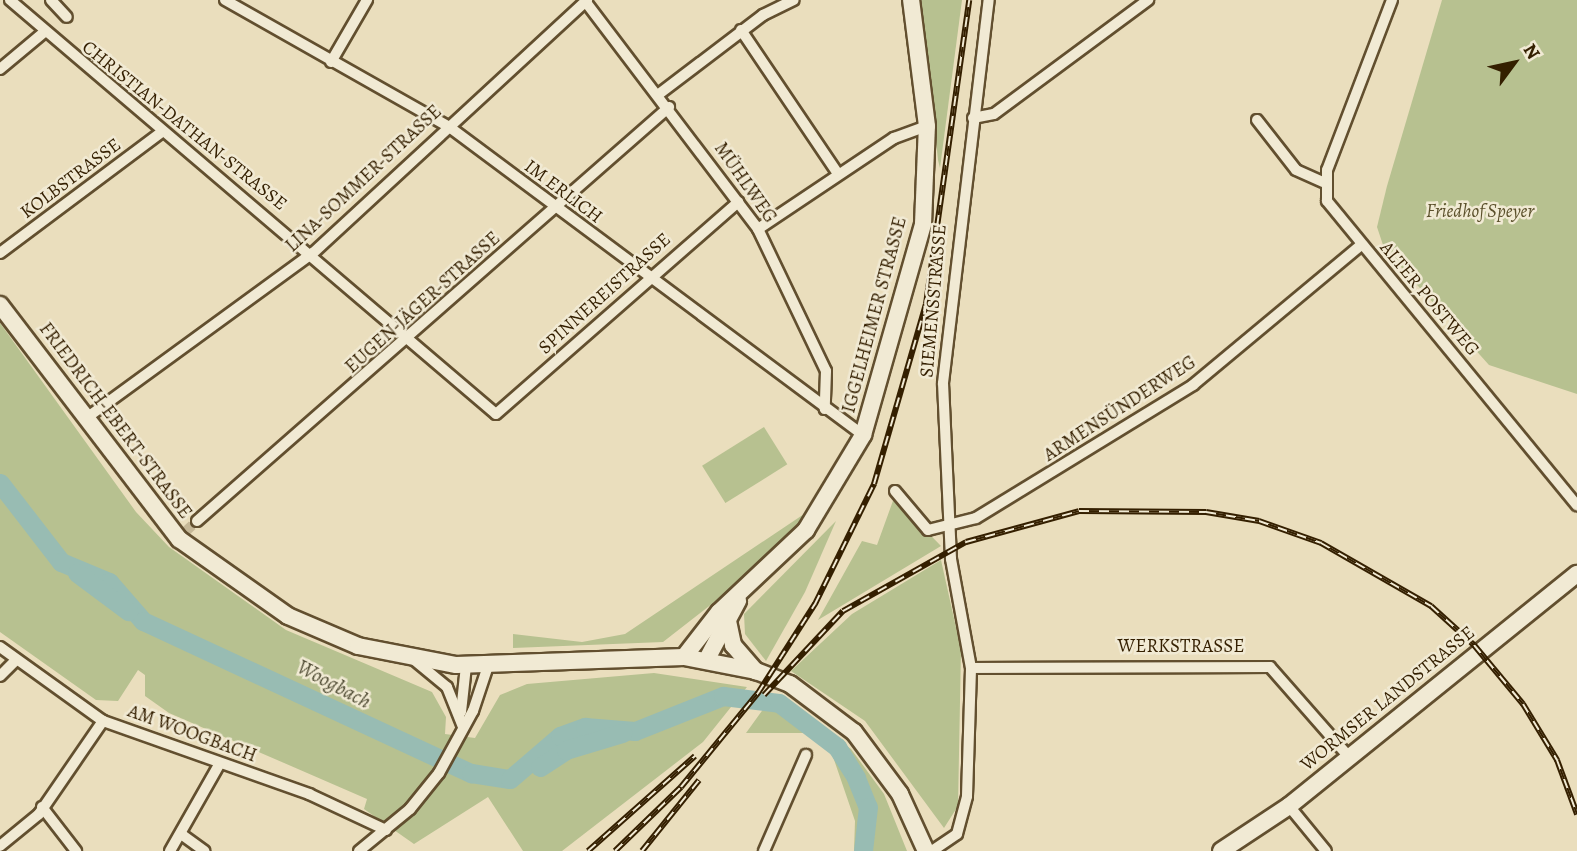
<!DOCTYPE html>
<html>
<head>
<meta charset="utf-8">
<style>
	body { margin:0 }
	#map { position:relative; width:1577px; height:851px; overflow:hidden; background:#eadebd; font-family:Alegreya,serif }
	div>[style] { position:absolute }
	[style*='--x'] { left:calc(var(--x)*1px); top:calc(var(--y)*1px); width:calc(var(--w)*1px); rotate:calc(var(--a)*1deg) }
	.green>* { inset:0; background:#b7c190; transform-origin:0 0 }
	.river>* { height:19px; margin:-9.5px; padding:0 9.5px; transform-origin:9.5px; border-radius:9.5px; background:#98bcb3 }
	.street-tunnel>* { height:10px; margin-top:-5px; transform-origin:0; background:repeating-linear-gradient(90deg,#c6b897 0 10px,transparent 0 15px) }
	.roads { filter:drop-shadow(2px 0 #624f2f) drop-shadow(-2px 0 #624f2f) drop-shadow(0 2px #624f2f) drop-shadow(0 -2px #624f2f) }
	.street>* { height:10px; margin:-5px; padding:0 5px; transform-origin:5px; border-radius:5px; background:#f1ead4 }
	.secondary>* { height:16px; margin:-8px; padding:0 8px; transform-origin:8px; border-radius:8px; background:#f1ead4 }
	.rail>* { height:6px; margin-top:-3px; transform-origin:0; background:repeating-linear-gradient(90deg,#f1ead4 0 10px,#341f00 0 20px); box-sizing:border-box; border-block:2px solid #341f00 }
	span { translate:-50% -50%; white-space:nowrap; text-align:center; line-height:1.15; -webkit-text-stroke:5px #f1ead4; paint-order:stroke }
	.street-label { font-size:19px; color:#341f00 }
	.park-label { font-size:19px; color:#5b502b; font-style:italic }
	.water-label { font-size:21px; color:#524e36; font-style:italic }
	.north { position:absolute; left:1479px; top:28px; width:70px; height:70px; -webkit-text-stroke:5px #f1ead4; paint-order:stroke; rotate:57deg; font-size:19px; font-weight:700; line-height:28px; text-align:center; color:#341f00 }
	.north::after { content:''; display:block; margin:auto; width:24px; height:32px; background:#341f00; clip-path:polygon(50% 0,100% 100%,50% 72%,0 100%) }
</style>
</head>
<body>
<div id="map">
	<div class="green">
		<i style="clip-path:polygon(921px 0,962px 0,940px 168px,938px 160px)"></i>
		<i style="clip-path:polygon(1442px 0,1577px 0,1577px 394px,1489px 365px,1384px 248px,1377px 227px,1387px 186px)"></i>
		<i style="clip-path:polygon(0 323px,136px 512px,169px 547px,286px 630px,432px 692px,446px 717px,445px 734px,475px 738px,500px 695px,527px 684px,654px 673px,747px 687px,703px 742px,562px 851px,523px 851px,488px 797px,414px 844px,364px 809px,367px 799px,169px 713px,145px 696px,145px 675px,138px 670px,118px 701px,96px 700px,0 632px)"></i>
		<i style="left:764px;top:427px;width:44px;height:73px;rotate:58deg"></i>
		<i style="clip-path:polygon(894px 498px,941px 546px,818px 620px,862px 541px,877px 545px)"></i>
		<i style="clip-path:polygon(810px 510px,749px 575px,663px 642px,513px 648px,513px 634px,582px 642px,625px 634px)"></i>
		<i style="clip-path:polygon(836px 521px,805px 592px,766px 661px,745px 634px,744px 614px)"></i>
		<i style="clip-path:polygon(941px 560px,961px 650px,958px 806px,944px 828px,865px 721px,791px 671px,852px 614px)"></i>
		<i style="clip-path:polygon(774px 694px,851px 749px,884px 794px,907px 851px,854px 851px,855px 821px,829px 745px,807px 733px,746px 733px)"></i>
	</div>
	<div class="river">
		<i style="--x:0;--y:483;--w:100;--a:52.3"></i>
		<i style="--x:61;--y:562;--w:52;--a:22.6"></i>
		<i style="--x:109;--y:582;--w:52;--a:48.9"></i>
		<i style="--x:143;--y:621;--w:362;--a:24.9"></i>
		<i style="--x:471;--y:773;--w:39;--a:9"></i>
		<i style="--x:510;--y:779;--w:66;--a:-40.7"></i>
		<i style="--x:560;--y:736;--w:27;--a:-20"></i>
		<i style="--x:585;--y:727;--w:50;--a:4.6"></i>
		<i style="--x:635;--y:731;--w:95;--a:-21.7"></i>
		<i style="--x:723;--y:696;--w:56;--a:7.1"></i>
		<i style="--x:779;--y:703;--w:73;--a:37.2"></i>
		<i style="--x:837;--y:747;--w:36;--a:58"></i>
		<i style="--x:856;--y:778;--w:31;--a:68"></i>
		<i style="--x:868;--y:807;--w:44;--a:96.5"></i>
		<i style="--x:77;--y:573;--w:64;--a:36.7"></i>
		<i style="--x:540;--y:767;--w:31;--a:-33"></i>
		<i style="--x:566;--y:750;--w:59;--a:-16.9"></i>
	</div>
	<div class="street-tunnel">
		<i style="--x:185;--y:532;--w:16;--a:-43"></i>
	</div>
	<div class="roads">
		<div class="street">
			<i style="--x:10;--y:0;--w:638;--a:40.43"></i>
			<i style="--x:496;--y:414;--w:322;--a:-41.2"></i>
			<i style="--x:51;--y:0;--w:23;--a:47"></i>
			<i style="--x:225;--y:0;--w:256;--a:29.5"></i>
			<i style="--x:448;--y:126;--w:517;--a:36.67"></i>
			<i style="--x:1392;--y:0;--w:182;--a:110.9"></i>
			<i style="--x:1327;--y:170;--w:31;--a:90"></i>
			<i style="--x:1327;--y:201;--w:394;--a:50.6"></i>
			<i style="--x:585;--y:1;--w:286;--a:52.8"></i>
			<i style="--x:758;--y:229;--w:157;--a:64.4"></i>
			<i style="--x:826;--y:371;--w:38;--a:92"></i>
			<i style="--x:741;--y:30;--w:174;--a:56"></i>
			<i style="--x:331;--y:62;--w:72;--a:-59.9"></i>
			<i style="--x:0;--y:69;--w:56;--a:-39.9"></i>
			<i style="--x:659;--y:94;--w:131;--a:-37.2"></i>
			<i style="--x:763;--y:15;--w:34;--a:-26"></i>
			<i style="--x:973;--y:118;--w:21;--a:-11"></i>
			<i style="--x:994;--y:114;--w:192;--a:-36.5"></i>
			<i style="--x:1257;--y:120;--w:63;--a:52"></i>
			<i style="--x:1296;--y:170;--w:30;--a:24"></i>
			<i style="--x:758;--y:229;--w:164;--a:-33.8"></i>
			<i style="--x:894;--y:138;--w:35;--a:-20"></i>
			<i style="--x:0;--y:253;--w:202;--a:-36.8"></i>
			<i style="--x:85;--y:419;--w:282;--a:-36.1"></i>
			<i style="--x:313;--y:253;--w:373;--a:-42.7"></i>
			<i style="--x:895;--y:491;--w:51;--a:49.8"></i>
			<i style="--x:928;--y:530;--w:49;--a:-14"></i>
			<i style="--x:976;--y:518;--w:255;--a:-31.5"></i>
			<i style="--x:1193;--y:385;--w:219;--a:-39.8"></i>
			<i style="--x:197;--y:521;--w:628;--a:-41.25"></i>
			<i style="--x:0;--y:647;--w:127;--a:35.7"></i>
			<i style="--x:103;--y:721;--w:219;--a:19.5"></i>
			<i style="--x:309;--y:794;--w:85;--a:25.1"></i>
			<i style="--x:413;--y:659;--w:44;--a:39.5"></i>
			<i style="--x:447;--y:687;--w:43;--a:68.2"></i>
			<i style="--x:971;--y:668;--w:299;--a:-0.2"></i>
			<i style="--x:1270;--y:667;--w:120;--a:48.7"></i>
			<i style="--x:0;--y:676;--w:20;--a:-45"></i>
			<i style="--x:461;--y:712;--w:46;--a:-83.8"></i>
			<i style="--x:1289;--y:806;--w:58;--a:50.6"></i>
			<i style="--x:42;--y:807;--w:56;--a:52.3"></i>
			<i style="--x:181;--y:834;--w:29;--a:36"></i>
			<i style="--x:0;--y:846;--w:50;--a:-39.4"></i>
			<i style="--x:39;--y:814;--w:113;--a:-55.5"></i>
			<i style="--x:170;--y:851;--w:101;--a:-60.4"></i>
			<i style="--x:359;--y:851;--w:66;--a:-39.5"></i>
			<i style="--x:410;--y:809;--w:46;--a:-51.1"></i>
			<i style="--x:439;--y:773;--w:71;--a:-61.3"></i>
			<i style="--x:473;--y:711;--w:44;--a:-71.6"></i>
			<i style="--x:764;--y:851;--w:105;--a:-66.4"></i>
			<i style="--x:932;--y:851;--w:30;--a:-34"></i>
			<i style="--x:957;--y:834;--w:39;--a:-75"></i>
			<i style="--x:967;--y:796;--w:128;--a:-88.2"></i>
			<i style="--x:971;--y:668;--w:111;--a:-100.4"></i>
			<i style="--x:951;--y:559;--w:176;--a:-92.6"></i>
			<i style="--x:943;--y:383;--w:386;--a:-83.2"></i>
		</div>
		<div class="secondary">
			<i style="--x:0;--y:305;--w:295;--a:52.6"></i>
			<i style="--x:179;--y:539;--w:133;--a:35.2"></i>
			<i style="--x:288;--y:616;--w:76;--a:23.2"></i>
			<i style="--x:358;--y:646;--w:100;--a:11"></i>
			<i style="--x:456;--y:665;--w:228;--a:-2"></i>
			<i style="--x:684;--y:657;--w:73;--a:11"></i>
			<i style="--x:756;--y:671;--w:36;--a:21"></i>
			<i style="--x:790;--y:684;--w:80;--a:36.9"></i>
			<i style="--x:854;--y:732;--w:77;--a:53.4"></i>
			<i style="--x:900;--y:794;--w:63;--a:65.5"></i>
			<i style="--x:728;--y:621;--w:25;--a:78"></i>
			<i style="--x:733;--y:645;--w:35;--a:49"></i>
			<i style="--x:684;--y:657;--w:57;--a:-52.1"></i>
			<i style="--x:719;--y:612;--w:120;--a:-43.3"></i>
			<i style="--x:806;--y:530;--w:111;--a:-59"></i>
			<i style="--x:863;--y:435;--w:219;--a:-74.1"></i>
			<i style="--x:923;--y:224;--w:98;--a:-87.7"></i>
			<i style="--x:927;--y:126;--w:127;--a:-97.2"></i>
			<i style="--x:707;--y:659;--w:66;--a:-61.9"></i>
			<i style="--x:1221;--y:851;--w:82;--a:-33.5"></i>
			<i style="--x:1289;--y:806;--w:370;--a:-38.9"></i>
		</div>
	</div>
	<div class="rail">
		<i style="--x:764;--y:695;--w:115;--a:-46.8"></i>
		<i style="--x:843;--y:611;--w:141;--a:-29.3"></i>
		<i style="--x:966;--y:542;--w:117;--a:-15.3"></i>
		<i style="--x:1079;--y:511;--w:127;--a:0.5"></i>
		<i style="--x:1206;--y:512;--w:54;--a:9.6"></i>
		<i style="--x:1259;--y:521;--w:66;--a:19.5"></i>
		<i style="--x:1321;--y:543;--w:127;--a:29.8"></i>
		<i style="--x:1431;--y:606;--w:58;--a:42.2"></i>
		<i style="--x:1474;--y:645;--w:77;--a:50.3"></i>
		<i style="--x:1523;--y:704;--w:66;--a:58.7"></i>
		<i style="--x:1557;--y:760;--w:58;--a:69.7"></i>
		<i style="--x:588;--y:851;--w:143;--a:-41.6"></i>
		<i style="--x:615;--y:851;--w:92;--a:-44.1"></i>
		<i style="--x:681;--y:787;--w:122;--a:-50.7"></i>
		<i style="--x:758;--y:693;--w:106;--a:-57.4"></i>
		<i style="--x:815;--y:604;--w:134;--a:-63.8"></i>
		<i style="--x:874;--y:484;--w:187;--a:-73.9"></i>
		<i style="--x:926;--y:304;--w:307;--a:-81.9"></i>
		<i style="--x:642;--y:851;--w:91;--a:-51.2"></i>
	</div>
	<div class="street-label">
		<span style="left:184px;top:126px;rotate:39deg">CHRISTIAN-DATHAN-STRASSE</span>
		<span style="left:71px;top:179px;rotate:-37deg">KOLBSTRASSE</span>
		<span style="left:364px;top:179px;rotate:-43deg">LINA-SOMMER-STRASSE</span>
		<span style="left:745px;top:183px;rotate:55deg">MÜHLWEG</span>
		<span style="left:563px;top:192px;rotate:37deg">IM ERLICH</span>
		<span style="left:605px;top:294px;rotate:-42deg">SPINNEREISTRASSE</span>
		<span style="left:1429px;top:299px;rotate:50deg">ALTER POSTWEG</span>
		<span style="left:934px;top:301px;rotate:-85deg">SIEMENSSTRASSE</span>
		<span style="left:423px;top:303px;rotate:-42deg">EUGEN-JÄGER-STRASSE</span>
		<span style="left:875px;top:315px;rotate:-75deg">IGGELHEIMER STRASSE</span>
		<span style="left:1120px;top:409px;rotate:-33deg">ARMENSÜNDERWEG</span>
		<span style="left:115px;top:421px;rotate:53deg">FRIEDRICH-EBERT-STRASSE</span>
		<span style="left:1181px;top:647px">WERKSTRASSE</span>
		<span style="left:1388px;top:699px;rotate:-39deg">WORMSER LANDSTRASSE</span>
		<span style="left:192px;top:734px;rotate:20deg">AM WOOGBACH</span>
	</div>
	<div class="park-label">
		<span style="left:1480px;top:212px">Friedhof Speyer</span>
	</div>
	<div class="water-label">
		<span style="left:334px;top:684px;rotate:28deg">Woogbach</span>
	</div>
	<div class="north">N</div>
</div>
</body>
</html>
